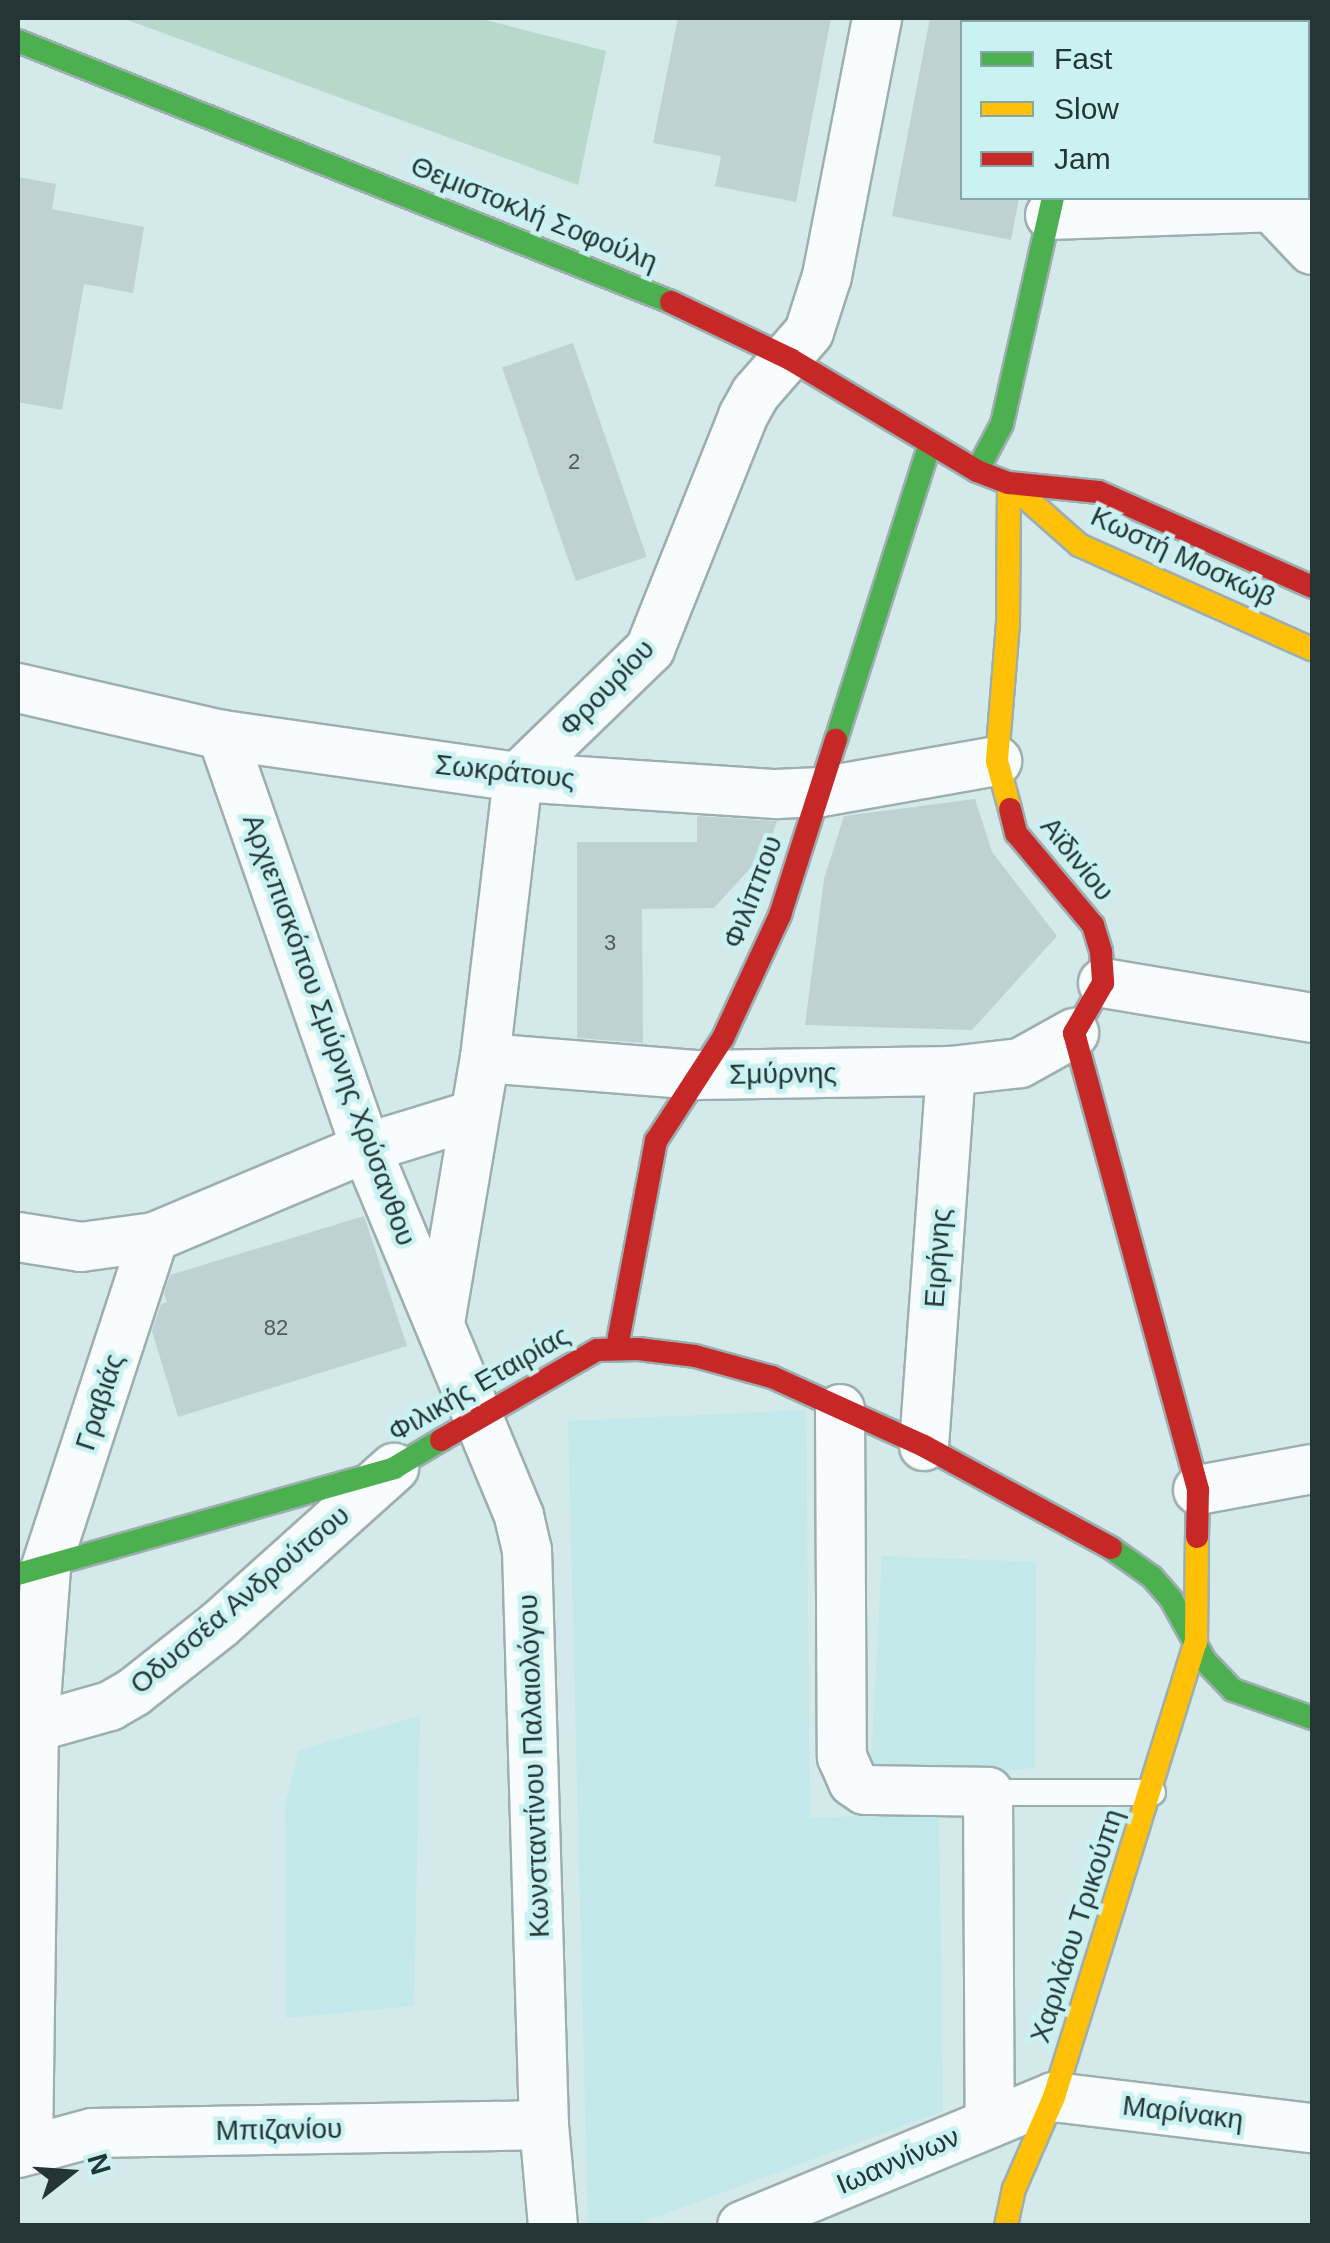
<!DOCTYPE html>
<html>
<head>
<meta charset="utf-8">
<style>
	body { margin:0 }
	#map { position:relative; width:1330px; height:2243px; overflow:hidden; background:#d3e9ea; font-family:Arial,sans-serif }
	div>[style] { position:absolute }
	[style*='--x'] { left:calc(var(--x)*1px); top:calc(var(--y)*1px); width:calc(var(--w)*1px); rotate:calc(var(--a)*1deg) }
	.built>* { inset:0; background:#c3e8ea }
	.green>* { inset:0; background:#b8d8cc }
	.building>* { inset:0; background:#c0d1d3; transform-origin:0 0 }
	.roads { filter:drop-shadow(2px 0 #9daeaf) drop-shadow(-2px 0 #9daeaf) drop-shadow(0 2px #9daeaf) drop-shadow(0 -2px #9daeaf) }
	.lane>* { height:25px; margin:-12.5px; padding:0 12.5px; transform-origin:12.5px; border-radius:12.5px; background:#f8fcfc }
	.street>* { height:48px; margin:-24px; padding:0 24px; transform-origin:24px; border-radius:24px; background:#f8fcfc }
	.fast>* { height:22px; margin:-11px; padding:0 11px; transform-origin:11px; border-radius:11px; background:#4caf50 }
	.slow>* { height:22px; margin:-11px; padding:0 11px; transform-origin:11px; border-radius:11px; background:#ffc107 }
	.jam>* { height:22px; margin:-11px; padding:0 11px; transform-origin:11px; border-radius:11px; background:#c62828 }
	span { translate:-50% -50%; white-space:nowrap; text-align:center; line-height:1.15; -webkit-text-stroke:9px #caf2f3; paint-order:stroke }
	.number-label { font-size:22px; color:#4c5c5c }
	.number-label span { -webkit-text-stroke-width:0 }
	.street-label { font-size:28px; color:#253535 }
	.frame { position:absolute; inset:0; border:20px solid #253535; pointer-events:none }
	.legend { position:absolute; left:960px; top:20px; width:350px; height:180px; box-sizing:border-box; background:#caf2f3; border:2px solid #88a6a7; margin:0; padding:12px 18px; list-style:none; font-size:30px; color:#253535 }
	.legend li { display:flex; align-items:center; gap:20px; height:50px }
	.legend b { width:50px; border:2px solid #88a6a7 }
	.north { position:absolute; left:20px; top:2123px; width:100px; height:100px; -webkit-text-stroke:8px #caf2f3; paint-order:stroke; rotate:73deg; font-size:28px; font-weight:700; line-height:40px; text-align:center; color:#253535 }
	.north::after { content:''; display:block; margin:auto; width:35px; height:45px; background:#253535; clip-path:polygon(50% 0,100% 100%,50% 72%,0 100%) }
</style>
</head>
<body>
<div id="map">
	<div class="built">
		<i style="clip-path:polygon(806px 1410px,810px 1818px,939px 1813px,943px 2111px,635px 2225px,588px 2225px,568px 1421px)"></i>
		<i style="clip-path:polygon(882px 1556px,1036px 1562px,1035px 1768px,870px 1782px)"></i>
		<i style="clip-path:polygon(420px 1716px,414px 2006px,286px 2018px,285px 1805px,299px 1750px)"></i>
	</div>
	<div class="green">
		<i style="clip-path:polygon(122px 18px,478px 18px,606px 51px,578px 185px)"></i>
	</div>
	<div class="building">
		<i style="clip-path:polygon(678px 18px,831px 18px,796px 202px,715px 186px,721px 156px,653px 143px)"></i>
		<i style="clip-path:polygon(930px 18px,962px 18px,962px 198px,1019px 198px,1011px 240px,892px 216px)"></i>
		<i style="clip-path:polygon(18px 177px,56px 184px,52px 209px,144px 227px,133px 293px,84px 284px,62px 410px,18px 402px)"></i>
		<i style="left:573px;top:343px;width:226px;height:75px;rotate:71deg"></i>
		<i style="clip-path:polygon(975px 799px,992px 852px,1057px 936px,972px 1030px,805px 1025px,824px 879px,844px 816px)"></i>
		<i style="clip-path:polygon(697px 816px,777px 821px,768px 849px,714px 908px,642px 909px,643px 1043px,577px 1038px,577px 842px,697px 842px)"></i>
		<i style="clip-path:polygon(364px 1216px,407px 1346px,178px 1417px,152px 1331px,161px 1304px,167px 1302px,164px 1294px,170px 1275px)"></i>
	</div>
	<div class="roads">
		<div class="lane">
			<i style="--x:988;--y:1792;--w:164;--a:0"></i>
		</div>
		<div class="street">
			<i style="--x:1274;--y:210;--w:55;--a:46.5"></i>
			<i style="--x:1050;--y:215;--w:262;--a:-2"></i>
			<i style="--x:18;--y:688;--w:209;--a:13"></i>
			<i style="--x:222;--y:735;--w:299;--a:8.1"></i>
			<i style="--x:518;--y:777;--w:259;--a:3.8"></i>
			<i style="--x:776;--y:794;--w:45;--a:-2.5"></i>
			<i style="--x:821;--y:792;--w:179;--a:-10"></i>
			<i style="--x:222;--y:735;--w:437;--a:70.8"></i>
			<i style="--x:366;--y:1148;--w:399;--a:67.4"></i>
			<i style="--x:519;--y:1516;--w:35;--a:77"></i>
			<i style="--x:527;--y:1550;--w:575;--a:88.31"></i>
			<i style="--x:544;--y:2125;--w:101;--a:84.9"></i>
			<i style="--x:1103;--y:983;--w:212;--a:9.5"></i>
			<i style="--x:485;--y:1058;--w:214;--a:4.6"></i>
			<i style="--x:698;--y:1075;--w:253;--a:-0.9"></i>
			<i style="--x:951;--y:1071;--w:69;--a:-6.6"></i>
			<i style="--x:1020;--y:1063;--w:62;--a:-29.1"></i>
			<i style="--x:18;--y:1237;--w:64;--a:9"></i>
			<i style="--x:81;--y:1247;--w:74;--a:-7.8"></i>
			<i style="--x:154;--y:1237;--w:230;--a:-22.8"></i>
			<i style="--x:366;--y:1148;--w:112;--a:-17.1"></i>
			<i style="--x:440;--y:1323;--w:269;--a:-80.4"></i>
			<i style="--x:485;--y:1058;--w:283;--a:-83.3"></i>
			<i style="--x:518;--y:777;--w:184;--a:-44.1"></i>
			<i style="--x:650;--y:649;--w:251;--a:-68.2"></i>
			<i style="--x:743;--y:416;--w:25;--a:-61"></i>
			<i style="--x:755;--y:394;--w:82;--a:-48.9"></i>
			<i style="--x:809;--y:332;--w:59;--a:-72.2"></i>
			<i style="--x:827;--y:276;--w:263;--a:-79"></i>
			<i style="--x:840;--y:1409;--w:348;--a:89.7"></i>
			<i style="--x:842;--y:1757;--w:27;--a:66"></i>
			<i style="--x:853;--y:1782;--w:14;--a:34"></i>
			<i style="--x:865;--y:1790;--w:123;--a:0.9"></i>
			<i style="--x:988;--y:1792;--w:331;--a:89.7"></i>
			<i style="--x:924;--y:1446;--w:376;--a:-85.9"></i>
			<i style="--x:1198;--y:1490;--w:116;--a:-10.4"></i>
			<i style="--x:18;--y:1732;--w:96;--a:-15.8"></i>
			<i style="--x:110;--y:1706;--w:28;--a:-30"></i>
			<i style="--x:134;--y:1692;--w:110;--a:-38.3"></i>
			<i style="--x:220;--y:1624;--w:234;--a:-41.9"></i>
			<i style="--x:28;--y:2150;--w:422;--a:-89.2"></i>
			<i style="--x:34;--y:1728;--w:161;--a:-85.7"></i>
			<i style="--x:46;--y:1567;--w:347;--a:-71.9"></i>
			<i style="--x:18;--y:2153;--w:77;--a:-15.1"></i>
			<i style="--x:92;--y:2133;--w:452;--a:-1"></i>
			<i style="--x:742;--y:2226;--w:338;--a:-22.5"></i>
			<i style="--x:1054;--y:2097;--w:260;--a:6.9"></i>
		</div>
		<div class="fast">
			<i style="--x:18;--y:41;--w:703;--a:21.79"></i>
			<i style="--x:977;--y:471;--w:53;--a:-62"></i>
			<i style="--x:1002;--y:424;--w:232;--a:-77.3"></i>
			<i style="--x:836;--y:740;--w:308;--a:-72.4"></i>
			<i style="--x:1111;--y:1548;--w:50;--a:35.3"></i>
			<i style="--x:1152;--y:1577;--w:29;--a:49"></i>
			<i style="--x:1171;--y:1599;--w:71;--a:61.3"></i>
			<i style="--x:1205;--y:1661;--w:40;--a:46"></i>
			<i style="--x:1233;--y:1690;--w:84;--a:19.5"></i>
			<i style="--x:18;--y:1574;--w:391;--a:-15.7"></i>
			<i style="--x:394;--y:1468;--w:55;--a:-30.8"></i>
		</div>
		<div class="slow">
			<i style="--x:1009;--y:483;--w:94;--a:41.5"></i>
			<i style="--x:1079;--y:545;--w:255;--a:24.1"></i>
			<i style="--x:1009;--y:483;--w:140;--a:90.4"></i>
			<i style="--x:1008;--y:623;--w:138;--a:94.6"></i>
			<i style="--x:997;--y:761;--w:50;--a:74.8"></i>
			<i style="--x:1006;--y:2226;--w:38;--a:-78"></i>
			<i style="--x:1014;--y:2189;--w:100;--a:-66.5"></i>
			<i style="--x:1054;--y:2097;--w:477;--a:-72.7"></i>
			<i style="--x:1196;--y:1642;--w:105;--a:-89.5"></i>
		</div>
		<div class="jam">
			<i style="--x:1087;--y:22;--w:4;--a:-76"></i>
			<i style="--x:671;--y:302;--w:132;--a:25.6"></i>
			<i style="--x:790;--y:359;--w:218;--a:30.9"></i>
			<i style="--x:977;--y:471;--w:34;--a:21"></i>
			<i style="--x:1009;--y:483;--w:90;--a:5.7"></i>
			<i style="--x:1099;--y:492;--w:233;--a:24"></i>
			<i style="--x:1010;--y:809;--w:25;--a:76"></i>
			<i style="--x:1016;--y:833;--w:120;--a:50.1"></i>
			<i style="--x:1093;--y:925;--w:28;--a:73"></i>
			<i style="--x:1101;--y:952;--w:31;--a:86"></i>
			<i style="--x:1103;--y:983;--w:58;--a:120.1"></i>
			<i style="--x:1074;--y:1033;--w:474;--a:74.8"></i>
			<i style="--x:1198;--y:1490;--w:47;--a:91.2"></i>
			<i style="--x:617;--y:1347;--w:210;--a:-79.3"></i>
			<i style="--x:656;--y:1141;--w:123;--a:-57"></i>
			<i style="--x:723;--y:1038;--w:136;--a:-65.1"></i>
			<i style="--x:780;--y:915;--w:184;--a:-72.3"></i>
			<i style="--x:441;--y:1440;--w:180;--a:-30"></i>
			<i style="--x:597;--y:1350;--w:41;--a:-1.4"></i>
			<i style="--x:638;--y:1349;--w:57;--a:7"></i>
			<i style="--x:695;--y:1356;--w:80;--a:15.3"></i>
			<i style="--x:772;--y:1377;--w:167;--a:24.4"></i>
			<i style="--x:924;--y:1446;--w:213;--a:28.6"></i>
		</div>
	</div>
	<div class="number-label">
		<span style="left:574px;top:462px">2</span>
		<span style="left:610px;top:943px">3</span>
		<span style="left:276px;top:1328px">82</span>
	</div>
	<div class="street-label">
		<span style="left:534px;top:214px;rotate:22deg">Θεμιστοκλή Σοφούλη</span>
		<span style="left:1183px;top:557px;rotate:25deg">Κωστή Μοσκώβ</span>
		<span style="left:607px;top:688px;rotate:-46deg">Φρουρίου</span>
		<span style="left:505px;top:772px;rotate:6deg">Σωκράτους</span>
		<span style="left:1077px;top:859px;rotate:51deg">Αϊδινίου</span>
		<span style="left:753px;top:892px;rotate:-69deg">Φιλίππου</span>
		<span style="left:329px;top:1030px;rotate:70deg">Αρχιεπισκόπου Σμύρνης Χρύσανθου</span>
		<span style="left:783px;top:1074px;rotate:-1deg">Σμύρνης</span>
		<span style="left:938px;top:1258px;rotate:-86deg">Ειρήνης</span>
		<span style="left:479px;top:1384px;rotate:-30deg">Φιλικής Εταιρίας</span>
		<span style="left:100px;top:1402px;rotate:-72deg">Γραβιάς</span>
		<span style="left:240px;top:1600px;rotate:-40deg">Οδυσσέα Ανδρούτσου</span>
		<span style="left:534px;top:1766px;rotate:-92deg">Κωνσταντίνου Παλαιολόγου</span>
		<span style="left:1077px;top:1926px;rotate:-72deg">Χαριλάου Τρικούπη</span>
		<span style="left:1183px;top:2113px;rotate:7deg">Μαρίνακη</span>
		<span style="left:279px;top:2130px;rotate:-1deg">Μπιζανίου</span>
		<span style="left:898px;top:2161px;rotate:-23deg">Ιωαννίνων</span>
	</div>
	<div class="frame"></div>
	<ul class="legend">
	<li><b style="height:12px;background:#4caf50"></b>Fast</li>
	<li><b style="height:12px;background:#ffc107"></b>Slow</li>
	<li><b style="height:12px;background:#c62828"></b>Jam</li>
	</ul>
	<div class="north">N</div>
</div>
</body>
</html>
